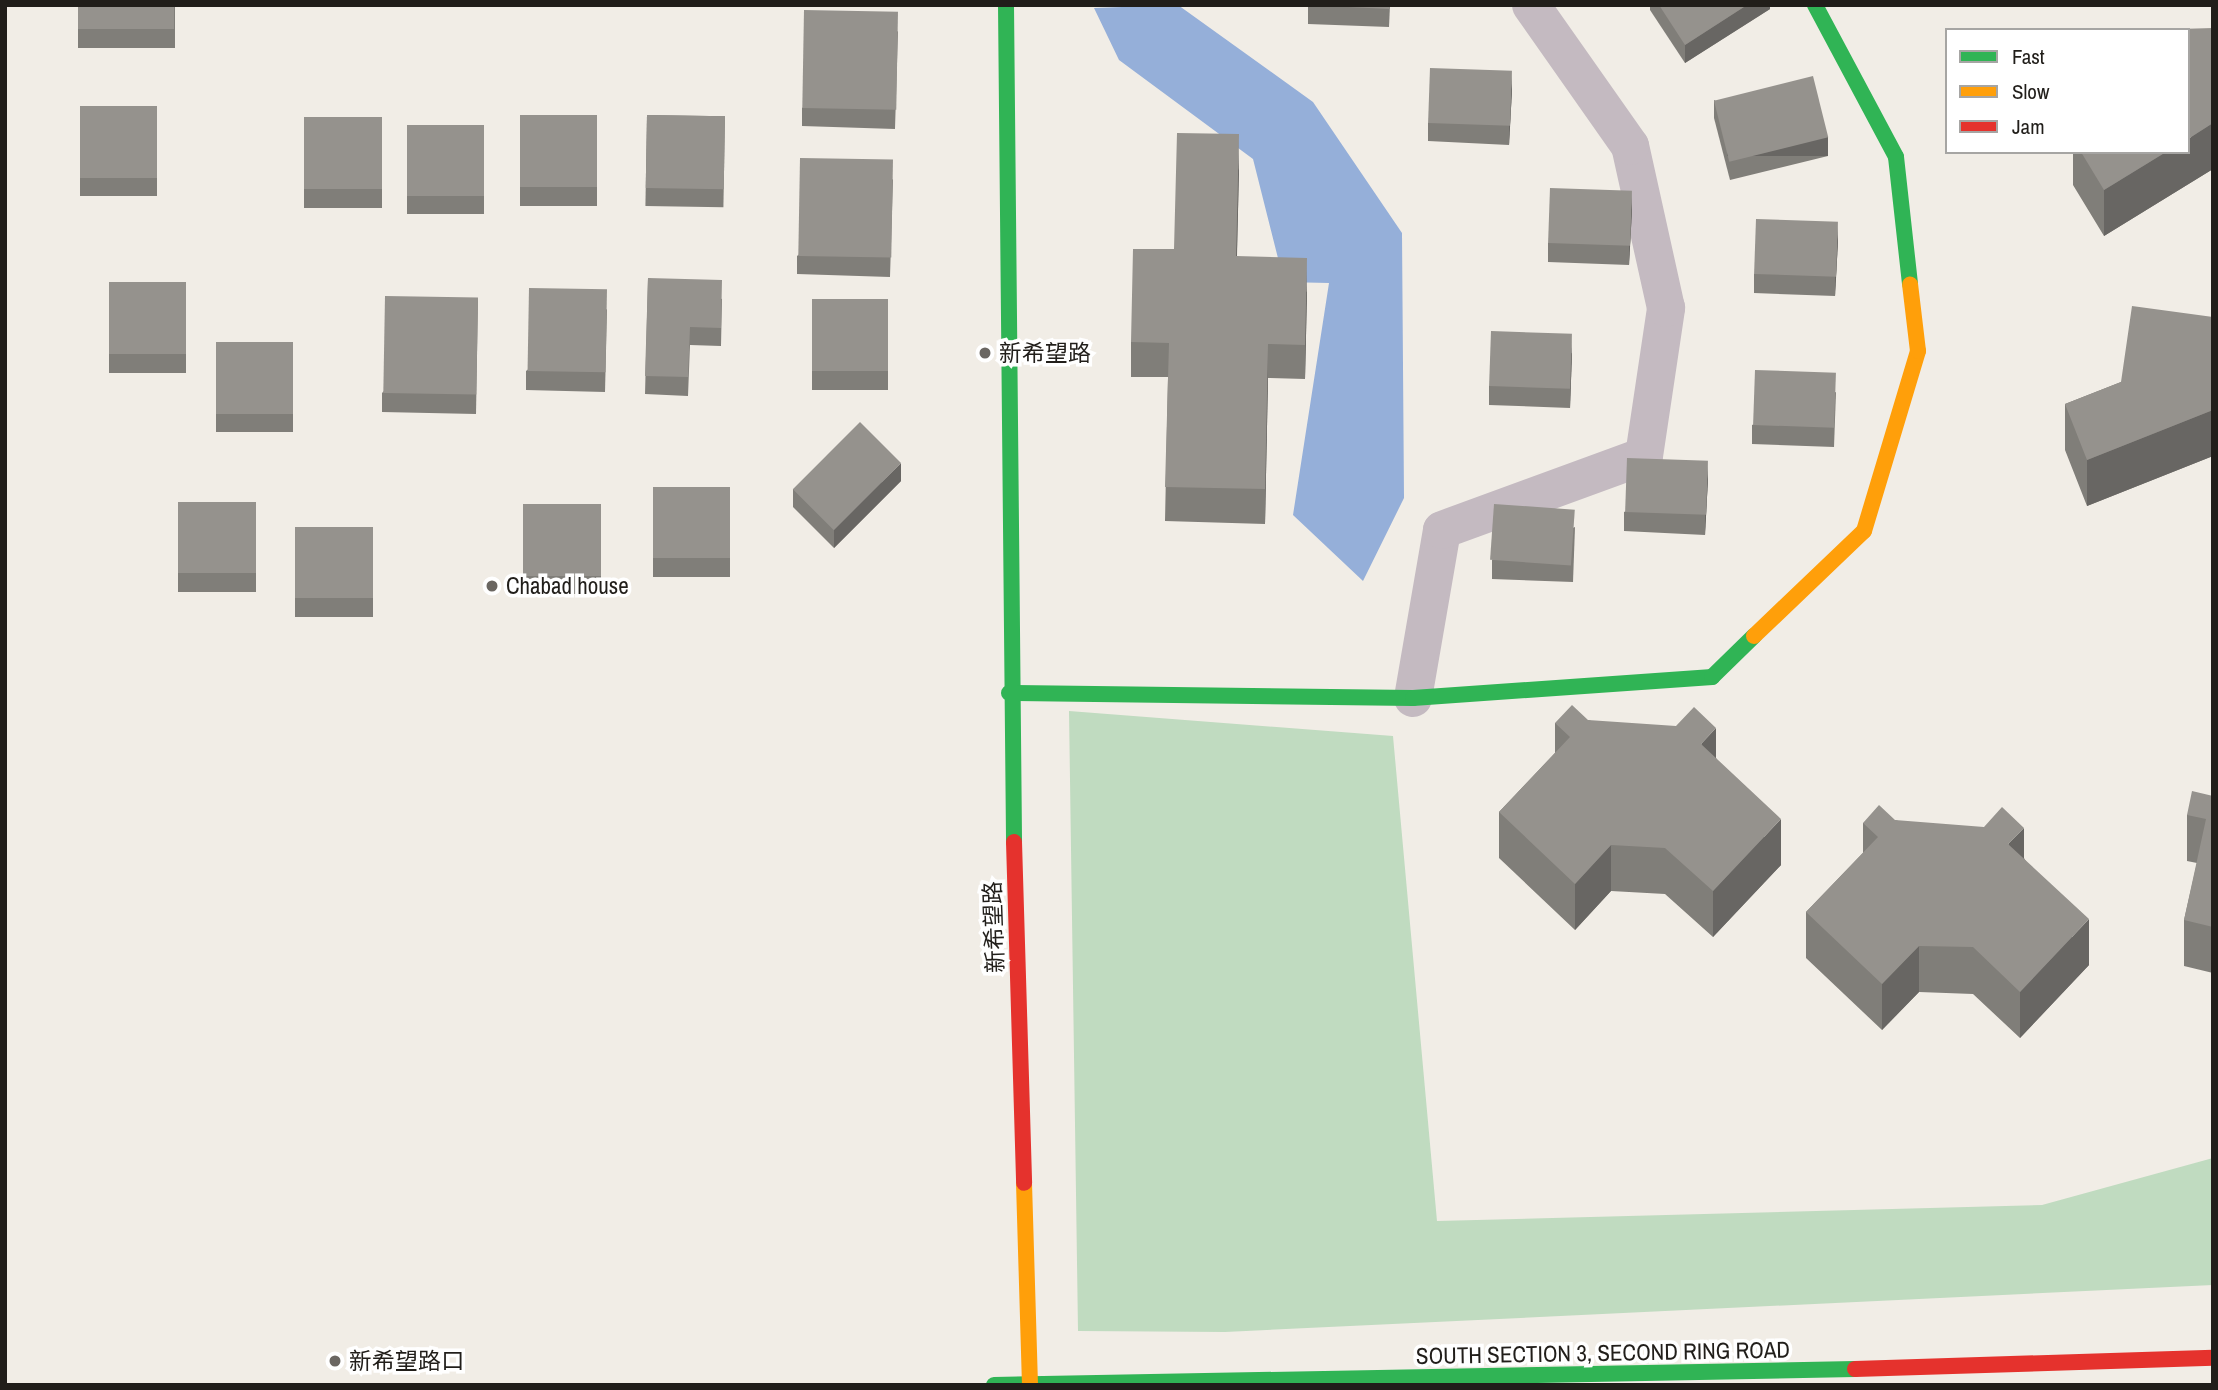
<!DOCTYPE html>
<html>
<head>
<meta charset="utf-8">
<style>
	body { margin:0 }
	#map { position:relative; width:2218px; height:1390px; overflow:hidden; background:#f1ede6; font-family:"Archivo Narrow","Noto Sans SC",sans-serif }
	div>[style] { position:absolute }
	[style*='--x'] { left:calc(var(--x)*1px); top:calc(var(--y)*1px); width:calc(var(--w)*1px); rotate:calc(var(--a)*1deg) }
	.green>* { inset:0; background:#c0dbc0 }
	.water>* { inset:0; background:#95afd9 }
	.street>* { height:38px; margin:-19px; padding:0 19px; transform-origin:19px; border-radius:19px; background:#c4bac1 }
	.fast>* { height:16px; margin:-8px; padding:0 8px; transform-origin:8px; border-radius:8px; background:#30b455 }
	.slow>* { height:16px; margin:-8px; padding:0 8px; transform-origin:8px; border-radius:8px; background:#ff9f0a }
	.jam>* { height:16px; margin:-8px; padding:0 8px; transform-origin:8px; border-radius:8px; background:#e5322d }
	.wall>* { inset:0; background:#807e79; transform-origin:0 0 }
	.shaded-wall>* { inset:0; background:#686663; transform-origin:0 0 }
	.building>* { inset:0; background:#95928d; transform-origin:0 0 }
	.dots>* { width:19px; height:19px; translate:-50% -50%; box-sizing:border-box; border:4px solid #fff; border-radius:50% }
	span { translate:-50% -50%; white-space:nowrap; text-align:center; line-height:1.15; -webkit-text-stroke:7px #fff; paint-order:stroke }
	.poi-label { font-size:23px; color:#211e1a }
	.left { translate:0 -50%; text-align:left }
	.street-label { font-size:23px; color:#211e1a }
	.frame { position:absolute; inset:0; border:7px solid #211e1a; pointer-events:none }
	.legend { position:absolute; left:1945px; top:28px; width:245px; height:126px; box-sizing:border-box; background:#fff; border:2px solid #a6a5a3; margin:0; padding:9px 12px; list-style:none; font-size:21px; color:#211e1a }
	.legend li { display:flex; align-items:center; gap:14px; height:35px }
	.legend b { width:35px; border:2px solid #a6a5a3 }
</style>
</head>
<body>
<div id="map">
	<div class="green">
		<i style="clip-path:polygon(1069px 711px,1393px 736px,1437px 1221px,2042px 1205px,2213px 1158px,2213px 1285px,1225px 1332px,1078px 1331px)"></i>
	</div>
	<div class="water">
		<i style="clip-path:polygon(1178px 5px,1313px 102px,1402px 233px,1404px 498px,1363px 581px,1293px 515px,1329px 283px,1284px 282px,1253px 159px,1119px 60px,1094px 8px)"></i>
	</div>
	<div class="street">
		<i style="--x:1413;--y:698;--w:170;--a:-80.2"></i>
		<i style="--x:1442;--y:530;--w:215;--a:-20.1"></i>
		<i style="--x:1644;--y:456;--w:150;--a:-81.5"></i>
		<i style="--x:1666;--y:308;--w:166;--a:-102.5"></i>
		<i style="--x:1630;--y:146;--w:172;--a:-125.1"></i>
	</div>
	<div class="fast">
		<i style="--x:1006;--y:5;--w:837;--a:89.45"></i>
		<i style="--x:1815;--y:5;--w:172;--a:61.9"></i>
		<i style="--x:1896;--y:157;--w:128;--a:83.7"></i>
		<i style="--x:1009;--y:693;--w:404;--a:0.7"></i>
		<i style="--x:1413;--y:698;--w:300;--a:-4"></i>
		<i style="--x:1712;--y:677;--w:59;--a:-44.3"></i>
		<i style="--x:994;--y:1385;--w:861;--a:-1.06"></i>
	</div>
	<div class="slow">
		<i style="--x:1754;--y:636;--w:152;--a:-43.7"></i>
		<i style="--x:1864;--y:531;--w:188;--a:-73.3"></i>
		<i style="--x:1918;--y:351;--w:67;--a:-96.8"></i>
		<i style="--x:1024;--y:1183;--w:202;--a:88.3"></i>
	</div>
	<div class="jam">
		<i style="--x:1014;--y:842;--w:341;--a:88.3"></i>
		<i style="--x:1855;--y:1369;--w:358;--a:-1.8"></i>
	</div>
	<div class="wall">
		<i style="left:78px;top:5px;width:97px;height:43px"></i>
		<i style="clip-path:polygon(1308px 5px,1390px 5px,1389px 27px,1308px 24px)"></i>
		<i style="clip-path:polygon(1650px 5px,1770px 5px,1770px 9px,1685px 63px,1650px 10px)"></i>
		<i style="clip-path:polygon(2213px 28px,2213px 169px,2104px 236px,2073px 185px,2073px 152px,2188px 152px)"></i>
		<i style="clip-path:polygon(898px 31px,895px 129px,802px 126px,802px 108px)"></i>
		<i style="clip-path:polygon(1512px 90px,1509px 145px,1428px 141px,1428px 123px)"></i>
		<i style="clip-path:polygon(1714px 100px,1828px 156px,1730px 180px,1714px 118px)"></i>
		<i style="left:80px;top:106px;width:77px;height:90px"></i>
		<i style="left:520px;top:115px;width:77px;height:91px"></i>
		<i style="left:647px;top:115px;width:78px;height:91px;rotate:1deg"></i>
		<i style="left:304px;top:117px;width:78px;height:91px"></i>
		<i style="left:407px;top:125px;width:77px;height:89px"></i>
		<i style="clip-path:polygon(1239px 169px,1237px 256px,1307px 292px,1305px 379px,1268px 378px,1265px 524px,1165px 521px,1168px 377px,1131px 377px,1131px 342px,1174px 249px)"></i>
		<i style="clip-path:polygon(893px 179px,890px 277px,797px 274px,797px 256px)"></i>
		<i style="clip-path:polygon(1632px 210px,1629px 265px,1548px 262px,1548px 243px)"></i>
		<i style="clip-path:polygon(1838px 241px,1835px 296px,1754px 293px,1754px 274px)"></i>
		<i style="clip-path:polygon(648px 278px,722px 299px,721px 346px,690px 345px,688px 396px,645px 394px)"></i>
		<i style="left:109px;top:282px;width:77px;height:91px"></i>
		<i style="clip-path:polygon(478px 298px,476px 414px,382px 412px,382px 393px)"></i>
		<i style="left:812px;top:299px;width:76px;height:91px"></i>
		<i style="clip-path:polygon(607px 309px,605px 392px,526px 390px,526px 371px)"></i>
		<i style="clip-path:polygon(2213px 317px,2213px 456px,2087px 506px,2065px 450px,2065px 404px,2121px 382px)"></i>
		<i style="left:216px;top:342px;width:77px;height:90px"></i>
		<i style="clip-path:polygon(1572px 353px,1570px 408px,1489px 405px,1489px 386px)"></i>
		<i style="clip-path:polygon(1836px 392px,1834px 447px,1752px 444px,1752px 425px)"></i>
		<i style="clip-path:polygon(1708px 479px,1705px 535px,1624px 531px,1624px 512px)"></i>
		<i style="clip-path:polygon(901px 481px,834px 548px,793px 507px,793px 489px)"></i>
		<i style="left:653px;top:487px;width:77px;height:90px"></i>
		<i style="left:178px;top:502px;width:78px;height:90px"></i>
		<i style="left:523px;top:504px;width:78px;height:90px"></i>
		<i style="left:295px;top:527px;width:78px;height:90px"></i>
		<i style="clip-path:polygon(1575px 527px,1573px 582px,1492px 579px,1492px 560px)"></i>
		<i style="clip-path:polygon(1588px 720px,1716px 758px,1781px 865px,1713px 937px,1665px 894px,1611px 891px,1575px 930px,1499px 858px,1499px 812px,1555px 753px,1555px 723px)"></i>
		<i style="clip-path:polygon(2213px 796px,2213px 973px,2184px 966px,2184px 920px,2197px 863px,2187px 861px,2187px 815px)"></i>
		<i style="clip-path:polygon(1895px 820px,2024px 858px,2089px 965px,2020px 1038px,1973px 994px,1919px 992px,1882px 1030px,1806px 958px,1806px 912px,1863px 853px,1863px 823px)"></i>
	</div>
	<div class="shaded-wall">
		<i style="clip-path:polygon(1747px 5px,1770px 5px,1770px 9px,1685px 63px,1685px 45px)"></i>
		<i style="clip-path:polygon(1512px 71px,1512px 90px,1509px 145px,1509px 126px)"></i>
		<i style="clip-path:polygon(2213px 123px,2213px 169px,2104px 236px,2104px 190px,2166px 152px,2188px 152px,2188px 139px)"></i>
		<i style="clip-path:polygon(1239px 134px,1239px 169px,1236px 290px,1236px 256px)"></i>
		<i style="left:1828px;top:137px;width:19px;height:101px;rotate:90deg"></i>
		<i style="clip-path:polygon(1632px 191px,1632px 210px,1629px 265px,1629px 247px)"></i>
		<i style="clip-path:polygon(1838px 222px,1838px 241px,1835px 296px,1835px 277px)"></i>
		<i style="clip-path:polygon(1307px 258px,1307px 292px,1305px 379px,1305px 345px)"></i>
		<i style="clip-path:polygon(1572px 334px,1572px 353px,1570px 408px,1570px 390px)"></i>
		<i style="clip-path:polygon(1268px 344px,1268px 378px,1265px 524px,1265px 489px)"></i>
		<i style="clip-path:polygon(2213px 410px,2213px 456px,2087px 506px,2087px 460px)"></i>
		<i style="clip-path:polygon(1708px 461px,1708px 479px,1705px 535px,1705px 516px)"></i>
		<i style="clip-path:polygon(901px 463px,901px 481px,834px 548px,834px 529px)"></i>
		<i style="clip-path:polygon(1716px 728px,1716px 774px,1701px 744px)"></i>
		<i style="clip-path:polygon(1781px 819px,1781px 865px,1713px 937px,1713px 891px)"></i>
		<i style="clip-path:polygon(2024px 828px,2024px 874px,2008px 844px)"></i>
		<i style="clip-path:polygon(1611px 845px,1611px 891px,1575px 930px,1575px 884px)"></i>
		<i style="clip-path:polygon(2089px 919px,2089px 965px,2020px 1038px,2020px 992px)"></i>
		<i style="clip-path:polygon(1919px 946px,1919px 992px,1882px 1030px,1882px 984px)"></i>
	</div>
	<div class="building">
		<i style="left:78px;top:5px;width:96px;height:24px"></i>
		<i style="clip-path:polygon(1308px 5px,1390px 5px,1389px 9px)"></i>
		<i style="clip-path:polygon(1659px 5px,1747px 5px,1685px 45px)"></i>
		<i style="left:804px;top:10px;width:94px;height:98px;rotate:1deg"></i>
		<i style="clip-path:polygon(2213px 28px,2213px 123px,2188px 139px,2188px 30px,2144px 30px)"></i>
		<i style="left:1430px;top:68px;width:82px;height:55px;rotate:2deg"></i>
		<i style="left:1813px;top:76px;width:63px;height:102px;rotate:76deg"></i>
		<i style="left:80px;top:106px;width:77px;height:72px"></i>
		<i style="left:520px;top:115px;width:77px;height:72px"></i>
		<i style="left:647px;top:115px;width:78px;height:73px;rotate:1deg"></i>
		<i style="left:304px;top:117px;width:78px;height:72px"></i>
		<i style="left:407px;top:125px;width:77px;height:71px"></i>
		<i style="clip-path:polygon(1177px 133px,1239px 134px,1236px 256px,1307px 258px,1305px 345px,1268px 344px,1265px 489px,1165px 487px,1169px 343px,1131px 342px,1133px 249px,1174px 249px)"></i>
		<i style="clip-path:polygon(2081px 152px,2166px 152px,2104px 190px)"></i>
		<i style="left:800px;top:158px;width:93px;height:98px;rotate:1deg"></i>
		<i style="left:1550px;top:188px;width:82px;height:55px;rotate:2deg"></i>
		<i style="left:1756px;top:219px;width:82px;height:55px;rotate:2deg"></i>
		<i style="clip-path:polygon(648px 278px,722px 280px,721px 328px,690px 327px,688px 377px,645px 376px)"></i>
		<i style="left:109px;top:282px;width:77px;height:72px"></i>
		<i style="left:529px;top:288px;width:78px;height:83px;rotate:1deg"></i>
		<i style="left:385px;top:296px;width:93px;height:97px;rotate:1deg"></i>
		<i style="left:812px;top:299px;width:76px;height:72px"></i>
		<i style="clip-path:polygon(2132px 306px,2213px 317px,2213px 410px,2087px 460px,2065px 404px,2121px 382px)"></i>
		<i style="left:1491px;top:331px;width:81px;height:55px;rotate:2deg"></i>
		<i style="left:216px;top:342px;width:77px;height:72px"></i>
		<i style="left:1755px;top:370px;width:81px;height:55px;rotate:2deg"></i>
		<i style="left:860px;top:422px;width:58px;height:95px;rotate:45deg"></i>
		<i style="left:1627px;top:458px;width:81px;height:54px;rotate:2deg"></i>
		<i style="left:653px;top:487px;width:77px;height:71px"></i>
		<i style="left:178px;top:502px;width:78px;height:71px"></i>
		<i style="left:523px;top:504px;width:78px;height:72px"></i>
		<i style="left:1494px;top:504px;width:81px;height:56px;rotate:4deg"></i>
		<i style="left:295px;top:527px;width:78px;height:71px"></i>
		<i style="clip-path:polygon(1572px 705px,1588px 720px,1676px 726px,1694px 707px,1716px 728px,1701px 744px,1781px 819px,1713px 891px,1665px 848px,1611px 845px,1575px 884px,1499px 812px,1570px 737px,1555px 723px)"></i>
		<i style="clip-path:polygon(2192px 791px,2213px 796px,2213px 927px,2184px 920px,2206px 819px,2187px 815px)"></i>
		<i style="clip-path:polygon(1879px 805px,1895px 820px,1984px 827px,2002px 807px,2024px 828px,2008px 844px,2089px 919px,2020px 992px,1973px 947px,1919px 946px,1882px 984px,1806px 912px,1878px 837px,1863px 823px)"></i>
	</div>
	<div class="dots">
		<i style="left:985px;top:353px;background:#6a6661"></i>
		<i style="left:492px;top:586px;background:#6a6661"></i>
		<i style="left:335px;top:1361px;background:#6a6661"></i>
	</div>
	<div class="poi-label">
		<span class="left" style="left:999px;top:353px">新希望路</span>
		<span class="left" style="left:506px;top:586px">Chabad house</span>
		<span class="left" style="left:349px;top:1361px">新希望路口</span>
	</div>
	<div class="street-label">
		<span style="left:994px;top:927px;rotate:-92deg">新希望路</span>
		<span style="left:1603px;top:1353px;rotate:-1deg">SOUTH SECTION 3, SECOND RING ROAD</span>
	</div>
	<div class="frame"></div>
	<ul class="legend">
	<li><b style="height:9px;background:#30b455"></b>Fast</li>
	<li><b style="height:9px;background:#ff9f0a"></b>Slow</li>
	<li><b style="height:9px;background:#e5322d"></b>Jam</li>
	</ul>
</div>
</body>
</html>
